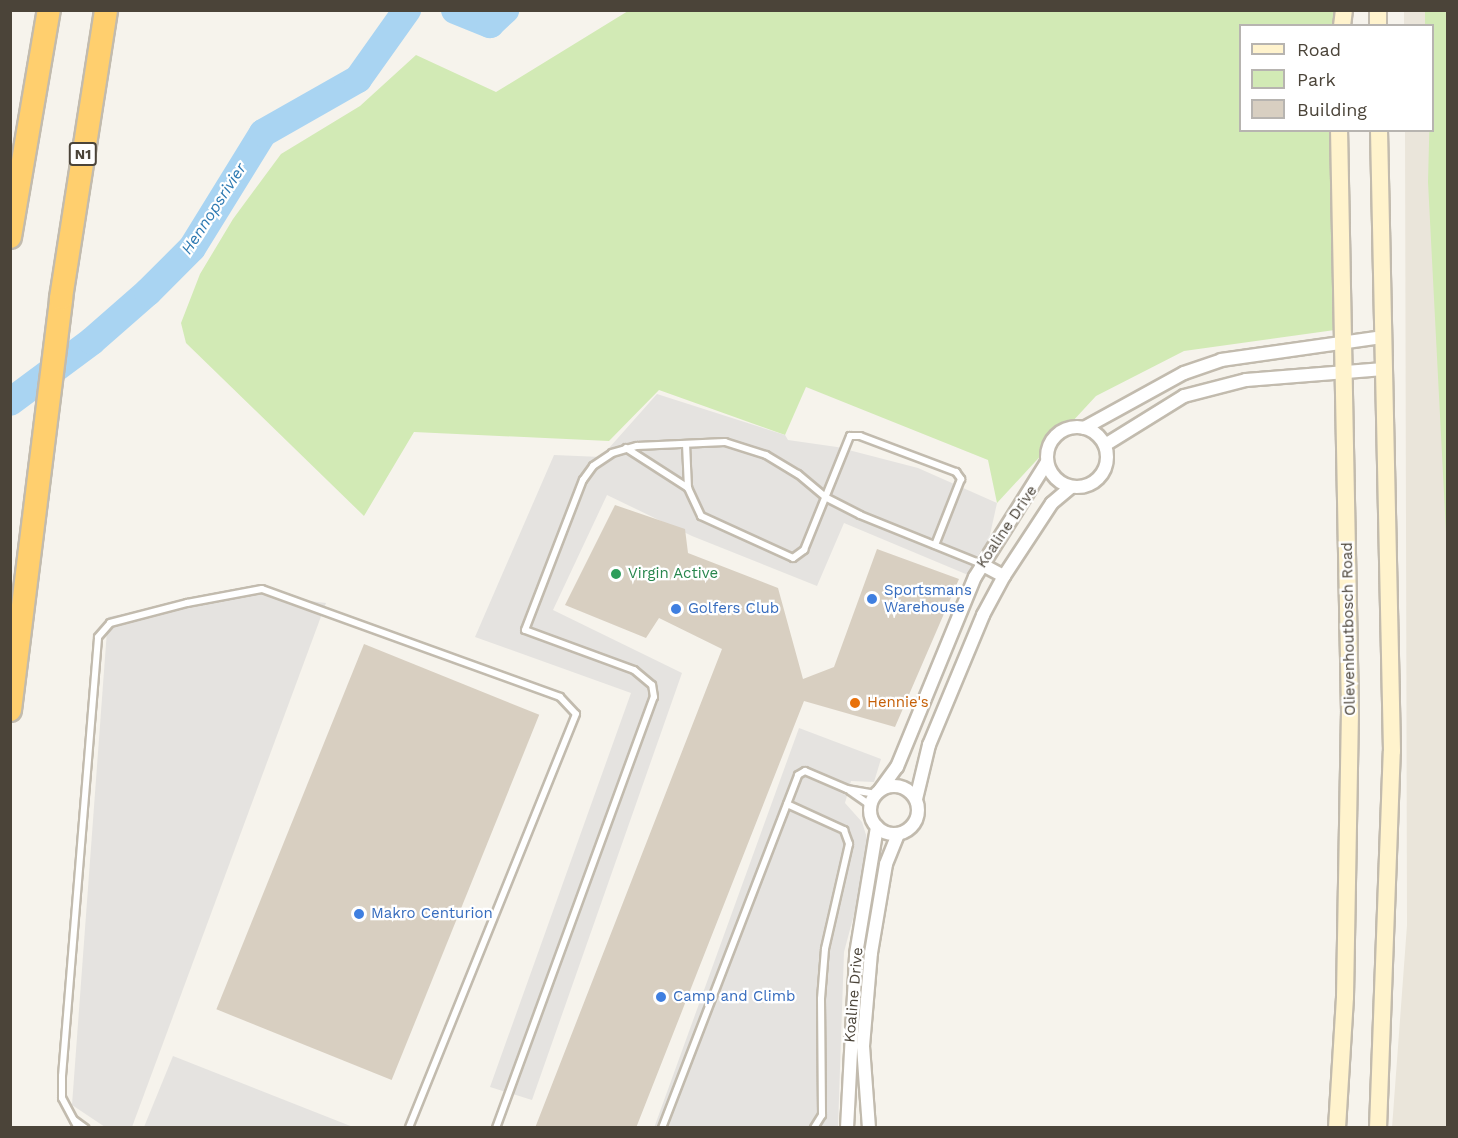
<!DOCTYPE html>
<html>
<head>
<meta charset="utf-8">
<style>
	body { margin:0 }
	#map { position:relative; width:1458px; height:1138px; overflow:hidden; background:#f6f3ec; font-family:"Work Sans",sans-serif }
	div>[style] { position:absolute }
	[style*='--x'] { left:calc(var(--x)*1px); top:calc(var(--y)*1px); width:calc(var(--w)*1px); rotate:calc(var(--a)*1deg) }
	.residential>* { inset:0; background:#eae5da }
	.green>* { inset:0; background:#d2eab5 }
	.parking>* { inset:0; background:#e5e3e0 }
	.river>* { height:28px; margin:-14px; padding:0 14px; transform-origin:14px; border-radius:14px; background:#a9d4f2 }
	.building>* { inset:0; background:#d8cfc1; transform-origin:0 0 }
	.roads { filter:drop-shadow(2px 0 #c2bbae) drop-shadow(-2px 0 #c2bbae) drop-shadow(0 2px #c2bbae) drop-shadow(0 -2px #c2bbae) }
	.service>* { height:6px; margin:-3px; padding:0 3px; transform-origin:3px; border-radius:3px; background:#fff }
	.minor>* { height:12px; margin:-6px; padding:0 6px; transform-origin:6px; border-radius:6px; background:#fff }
	.minor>.ring { margin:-6px; padding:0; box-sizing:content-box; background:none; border:12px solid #fff; border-radius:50% }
	.secondary>* { height:16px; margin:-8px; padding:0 8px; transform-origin:8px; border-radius:8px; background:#fff3cd }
	.motorway>* { height:22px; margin:-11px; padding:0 11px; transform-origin:11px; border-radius:11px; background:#ffcf6e }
	.dots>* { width:16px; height:16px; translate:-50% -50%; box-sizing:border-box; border:3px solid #fff; border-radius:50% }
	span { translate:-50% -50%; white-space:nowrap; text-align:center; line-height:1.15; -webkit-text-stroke:4.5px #fff; paint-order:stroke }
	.shield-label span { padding:2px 4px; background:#fff; border:2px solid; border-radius:4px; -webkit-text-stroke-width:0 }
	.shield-label { font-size:14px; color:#4b4439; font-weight:700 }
	.street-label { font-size:15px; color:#4b4439 }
	.leisure-label { font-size:15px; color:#27864d }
	.left { translate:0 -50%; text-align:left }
	.shop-label { font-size:15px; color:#366cbe }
	.food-label { font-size:15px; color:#c56008 }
	.water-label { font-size:16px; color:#2e7ab2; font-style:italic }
	.frame { position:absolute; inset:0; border:12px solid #4b4439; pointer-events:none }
	.legend { position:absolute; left:1239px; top:24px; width:195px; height:108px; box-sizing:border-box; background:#fff; border:2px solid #b7b4b0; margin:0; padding:8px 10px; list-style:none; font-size:18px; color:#4b4439 }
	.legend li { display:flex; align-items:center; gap:12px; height:30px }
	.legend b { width:30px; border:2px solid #b7b4b0 }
</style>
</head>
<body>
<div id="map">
	<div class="residential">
		<i style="clip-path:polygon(1404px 11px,1447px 11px,1447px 1127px,1392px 1128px,1407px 925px,1405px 131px,1432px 130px,1432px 26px,1404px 25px)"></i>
	</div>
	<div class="green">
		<i style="clip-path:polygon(628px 11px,1344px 11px,1344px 25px,1240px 26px,1240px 130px,1343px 131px,1342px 329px,1184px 351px,1096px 396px,997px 503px,988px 460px,806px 387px,785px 435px,659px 390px,609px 441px,414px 432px,364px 516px,186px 343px,181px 323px,200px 274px,233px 219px,281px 154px,360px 106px,416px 55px,496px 92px)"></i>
		<i style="clip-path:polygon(1425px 11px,1448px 11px,1447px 552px,1428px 182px,1432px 26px,1425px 25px)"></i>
	</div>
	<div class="parking">
		<i style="clip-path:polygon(657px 394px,785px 435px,788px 440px,837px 447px,918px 468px,997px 503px,980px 580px,844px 523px,817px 586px,692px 536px,607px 495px,553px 610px,682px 673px,532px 1100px,490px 1087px,631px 693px,475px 637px,554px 455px,601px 457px)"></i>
		<i style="clip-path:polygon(238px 592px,326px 603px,132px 1127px,105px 1127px,72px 1105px,108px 617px)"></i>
		<i style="clip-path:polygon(799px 728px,881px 759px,874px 782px,851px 781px,845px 803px,862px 822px,871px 851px,844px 952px,838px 1127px,654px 1128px)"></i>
		<i style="clip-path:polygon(173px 1056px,353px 1127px,144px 1127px)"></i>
	</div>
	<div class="river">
		<i style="--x:455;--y:10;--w:38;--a:22"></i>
		<i style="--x:490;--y:24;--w:21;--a:-43"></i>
		<i style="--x:10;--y:402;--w:102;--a:-36.6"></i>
		<i style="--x:92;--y:341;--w:74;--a:-41.2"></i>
		<i style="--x:148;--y:292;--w:62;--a:-45"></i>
		<i style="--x:192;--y:248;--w:135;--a:-58.3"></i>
		<i style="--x:263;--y:133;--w:109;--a:-29.6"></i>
		<i style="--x:358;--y:79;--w:85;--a:-54.6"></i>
	</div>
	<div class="building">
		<i style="clip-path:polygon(615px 505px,685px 529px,688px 553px,778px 588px,803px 679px,834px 667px,877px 549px,959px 579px,895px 727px,804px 701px,636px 1128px,535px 1128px,722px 649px,659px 618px,646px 638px,565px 605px)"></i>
		<i style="left:364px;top:644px;width:189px;height:394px;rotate:22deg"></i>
	</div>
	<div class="roads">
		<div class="service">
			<i style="--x:686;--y:444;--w:44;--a:87.4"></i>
			<i style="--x:688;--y:488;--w:31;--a:65"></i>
			<i style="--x:701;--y:516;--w:101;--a:24.5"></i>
			<i style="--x:793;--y:558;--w:14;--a:-36"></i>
			<i style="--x:804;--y:550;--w:123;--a:-68"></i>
			<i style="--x:850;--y:436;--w:10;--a:0"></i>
			<i style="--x:860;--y:436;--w:103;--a:20.6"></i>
			<i style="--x:956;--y:472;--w:9;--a:54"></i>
			<i style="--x:961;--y:479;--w:71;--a:111.5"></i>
			<i style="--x:626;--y:448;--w:74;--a:32.8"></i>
			<i style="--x:850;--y:791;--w:24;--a:35"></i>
			<i style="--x:787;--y:804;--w:63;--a:24.5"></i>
			<i style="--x:844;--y:830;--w:15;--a:70"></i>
			<i style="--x:849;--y:844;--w:108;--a:102.9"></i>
			<i style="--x:825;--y:949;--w:50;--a:94.6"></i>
			<i style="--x:821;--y:999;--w:116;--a:89.5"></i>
			<i style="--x:822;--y:1115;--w:15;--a:122"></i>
			<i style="--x:74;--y:1120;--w:14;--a:36"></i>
			<i style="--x:78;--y:1128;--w:34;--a:-118"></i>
			<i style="--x:62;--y:1098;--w:22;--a:-90"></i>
			<i style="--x:62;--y:1076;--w:440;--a:-85.3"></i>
			<i style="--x:98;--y:637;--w:18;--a:-49"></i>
			<i style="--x:110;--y:623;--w:80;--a:-14.6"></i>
			<i style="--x:187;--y:603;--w:76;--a:-10.6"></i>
			<i style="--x:262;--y:589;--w:317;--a:19.9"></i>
			<i style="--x:560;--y:697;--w:23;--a:47"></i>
			<i style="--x:576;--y:714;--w:446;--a:112"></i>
			<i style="--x:496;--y:1128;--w:459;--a:-69.9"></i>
			<i style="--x:654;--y:697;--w:12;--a:-99"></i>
			<i style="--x:652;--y:685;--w:23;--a:-140"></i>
			<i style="--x:634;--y:670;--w:116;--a:-159.8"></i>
			<i style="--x:525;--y:630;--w:161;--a:-68.9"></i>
			<i style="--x:583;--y:480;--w:17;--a:-54"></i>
			<i style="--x:593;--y:466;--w:23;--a:-34"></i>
			<i style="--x:612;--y:453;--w:26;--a:-16"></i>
			<i style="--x:637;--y:446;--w:88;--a:-2.6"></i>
			<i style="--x:725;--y:442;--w:43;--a:17.6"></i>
			<i style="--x:766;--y:455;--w:37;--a:31"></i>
			<i style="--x:798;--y:474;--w:35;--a:40"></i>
			<i style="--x:825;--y:497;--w:39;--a:27"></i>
			<i style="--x:860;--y:515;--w:131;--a:22"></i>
			<i style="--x:662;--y:1128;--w:378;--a:-68.9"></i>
			<i style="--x:798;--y:775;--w:8;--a:-30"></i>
			<i style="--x:805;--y:771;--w:46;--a:23.2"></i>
			<i style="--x:847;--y:789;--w:29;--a:10"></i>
		</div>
		<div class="minor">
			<i class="ring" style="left:1047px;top:427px;width:48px;height:48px"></i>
			<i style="--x:1084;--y:428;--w:114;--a:-28.8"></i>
			<i style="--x:1184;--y:373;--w:39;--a:-19"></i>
			<i style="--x:1221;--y:360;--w:164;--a:-8.1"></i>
			<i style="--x:1105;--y:445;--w:93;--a:-31.8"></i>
			<i style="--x:1184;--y:396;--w:64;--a:-14.5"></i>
			<i style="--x:1246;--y:380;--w:138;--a:-4.6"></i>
			<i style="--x:981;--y:564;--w:26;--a:28"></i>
			<i class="ring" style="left:870px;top:786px;width:36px;height:36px"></i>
			<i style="--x:880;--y:790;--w:29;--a:-54"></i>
			<i style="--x:897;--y:767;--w:205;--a:-67.7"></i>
			<i style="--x:975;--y:577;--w:136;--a:-57.9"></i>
			<i style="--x:916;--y:799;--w:56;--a:-76.5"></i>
			<i style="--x:929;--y:745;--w:141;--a:-67.4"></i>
			<i style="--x:983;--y:615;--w:44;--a:-61.7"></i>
			<i style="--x:1004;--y:576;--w:87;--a:-56.7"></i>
			<i style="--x:1052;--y:503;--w:25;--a:-40"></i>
			<i style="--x:847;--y:1128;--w:174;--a:-87"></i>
			<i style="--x:856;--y:954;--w:129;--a:-80.6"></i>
			<i style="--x:869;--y:1128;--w:82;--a:-94.2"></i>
			<i style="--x:863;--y:1046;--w:93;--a:-85.1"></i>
			<i style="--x:871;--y:953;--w:90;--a:-80.4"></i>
			<i style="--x:886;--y:864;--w:32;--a:-68"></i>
		</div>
		<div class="secondary">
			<i style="--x:1378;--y:10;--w:16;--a:90"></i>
			<i style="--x:1342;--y:26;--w:16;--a:-83"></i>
			<i style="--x:1337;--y:1128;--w:131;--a:-86.5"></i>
			<i style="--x:1345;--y:997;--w:285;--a:-89"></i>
			<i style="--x:1350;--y:712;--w:582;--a:-91.08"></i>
			<i style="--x:1378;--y:1128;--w:377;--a:-87.9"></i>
			<i style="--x:1392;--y:751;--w:621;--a:-91.2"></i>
		</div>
		<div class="motorway">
			<i style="--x:10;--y:237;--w:230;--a:-80.3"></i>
			<i style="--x:10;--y:710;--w:415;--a:-82.9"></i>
			<i style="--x:61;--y:298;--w:291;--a:-81.1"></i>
		</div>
	</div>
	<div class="dots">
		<i style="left:616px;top:574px;background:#2e9e5b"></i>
		<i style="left:872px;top:599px;background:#3f7fe0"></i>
		<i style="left:676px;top:609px;background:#3f7fe0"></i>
		<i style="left:855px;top:703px;background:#e8710a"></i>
		<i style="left:359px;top:914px;background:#3f7fe0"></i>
		<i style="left:661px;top:997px;background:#3f7fe0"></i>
	</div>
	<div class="shield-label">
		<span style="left:83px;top:154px">N1</span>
	</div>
	<div class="street-label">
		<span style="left:1007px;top:527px;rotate:-56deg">Koaline Drive</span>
		<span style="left:1349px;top:629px;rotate:-91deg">Olievenhoutbosch Road</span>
		<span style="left:854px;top:995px;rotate:-85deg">Koaline Drive</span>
	</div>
	<div class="leisure-label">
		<span class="left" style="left:628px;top:574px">Virgin Active</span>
	</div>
	<div class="shop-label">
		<span class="left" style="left:884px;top:599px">Sportsmans<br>Warehouse</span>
		<span class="left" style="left:688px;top:609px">Golfers Club</span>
		<span class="left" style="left:371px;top:914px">Makro Centurion</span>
		<span class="left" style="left:673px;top:997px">Camp and Climb</span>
	</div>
	<div class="food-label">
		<span class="left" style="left:867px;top:703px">Hennie's</span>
	</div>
	<div class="water-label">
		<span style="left:214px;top:209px;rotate:-57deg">Hennopsrivier</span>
	</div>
	<div class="frame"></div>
	<ul class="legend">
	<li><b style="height:8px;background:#fff3cd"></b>Road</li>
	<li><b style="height:16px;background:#d2eab5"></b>Park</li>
	<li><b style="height:16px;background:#d8cfc1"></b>Building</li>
	</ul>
</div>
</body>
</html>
